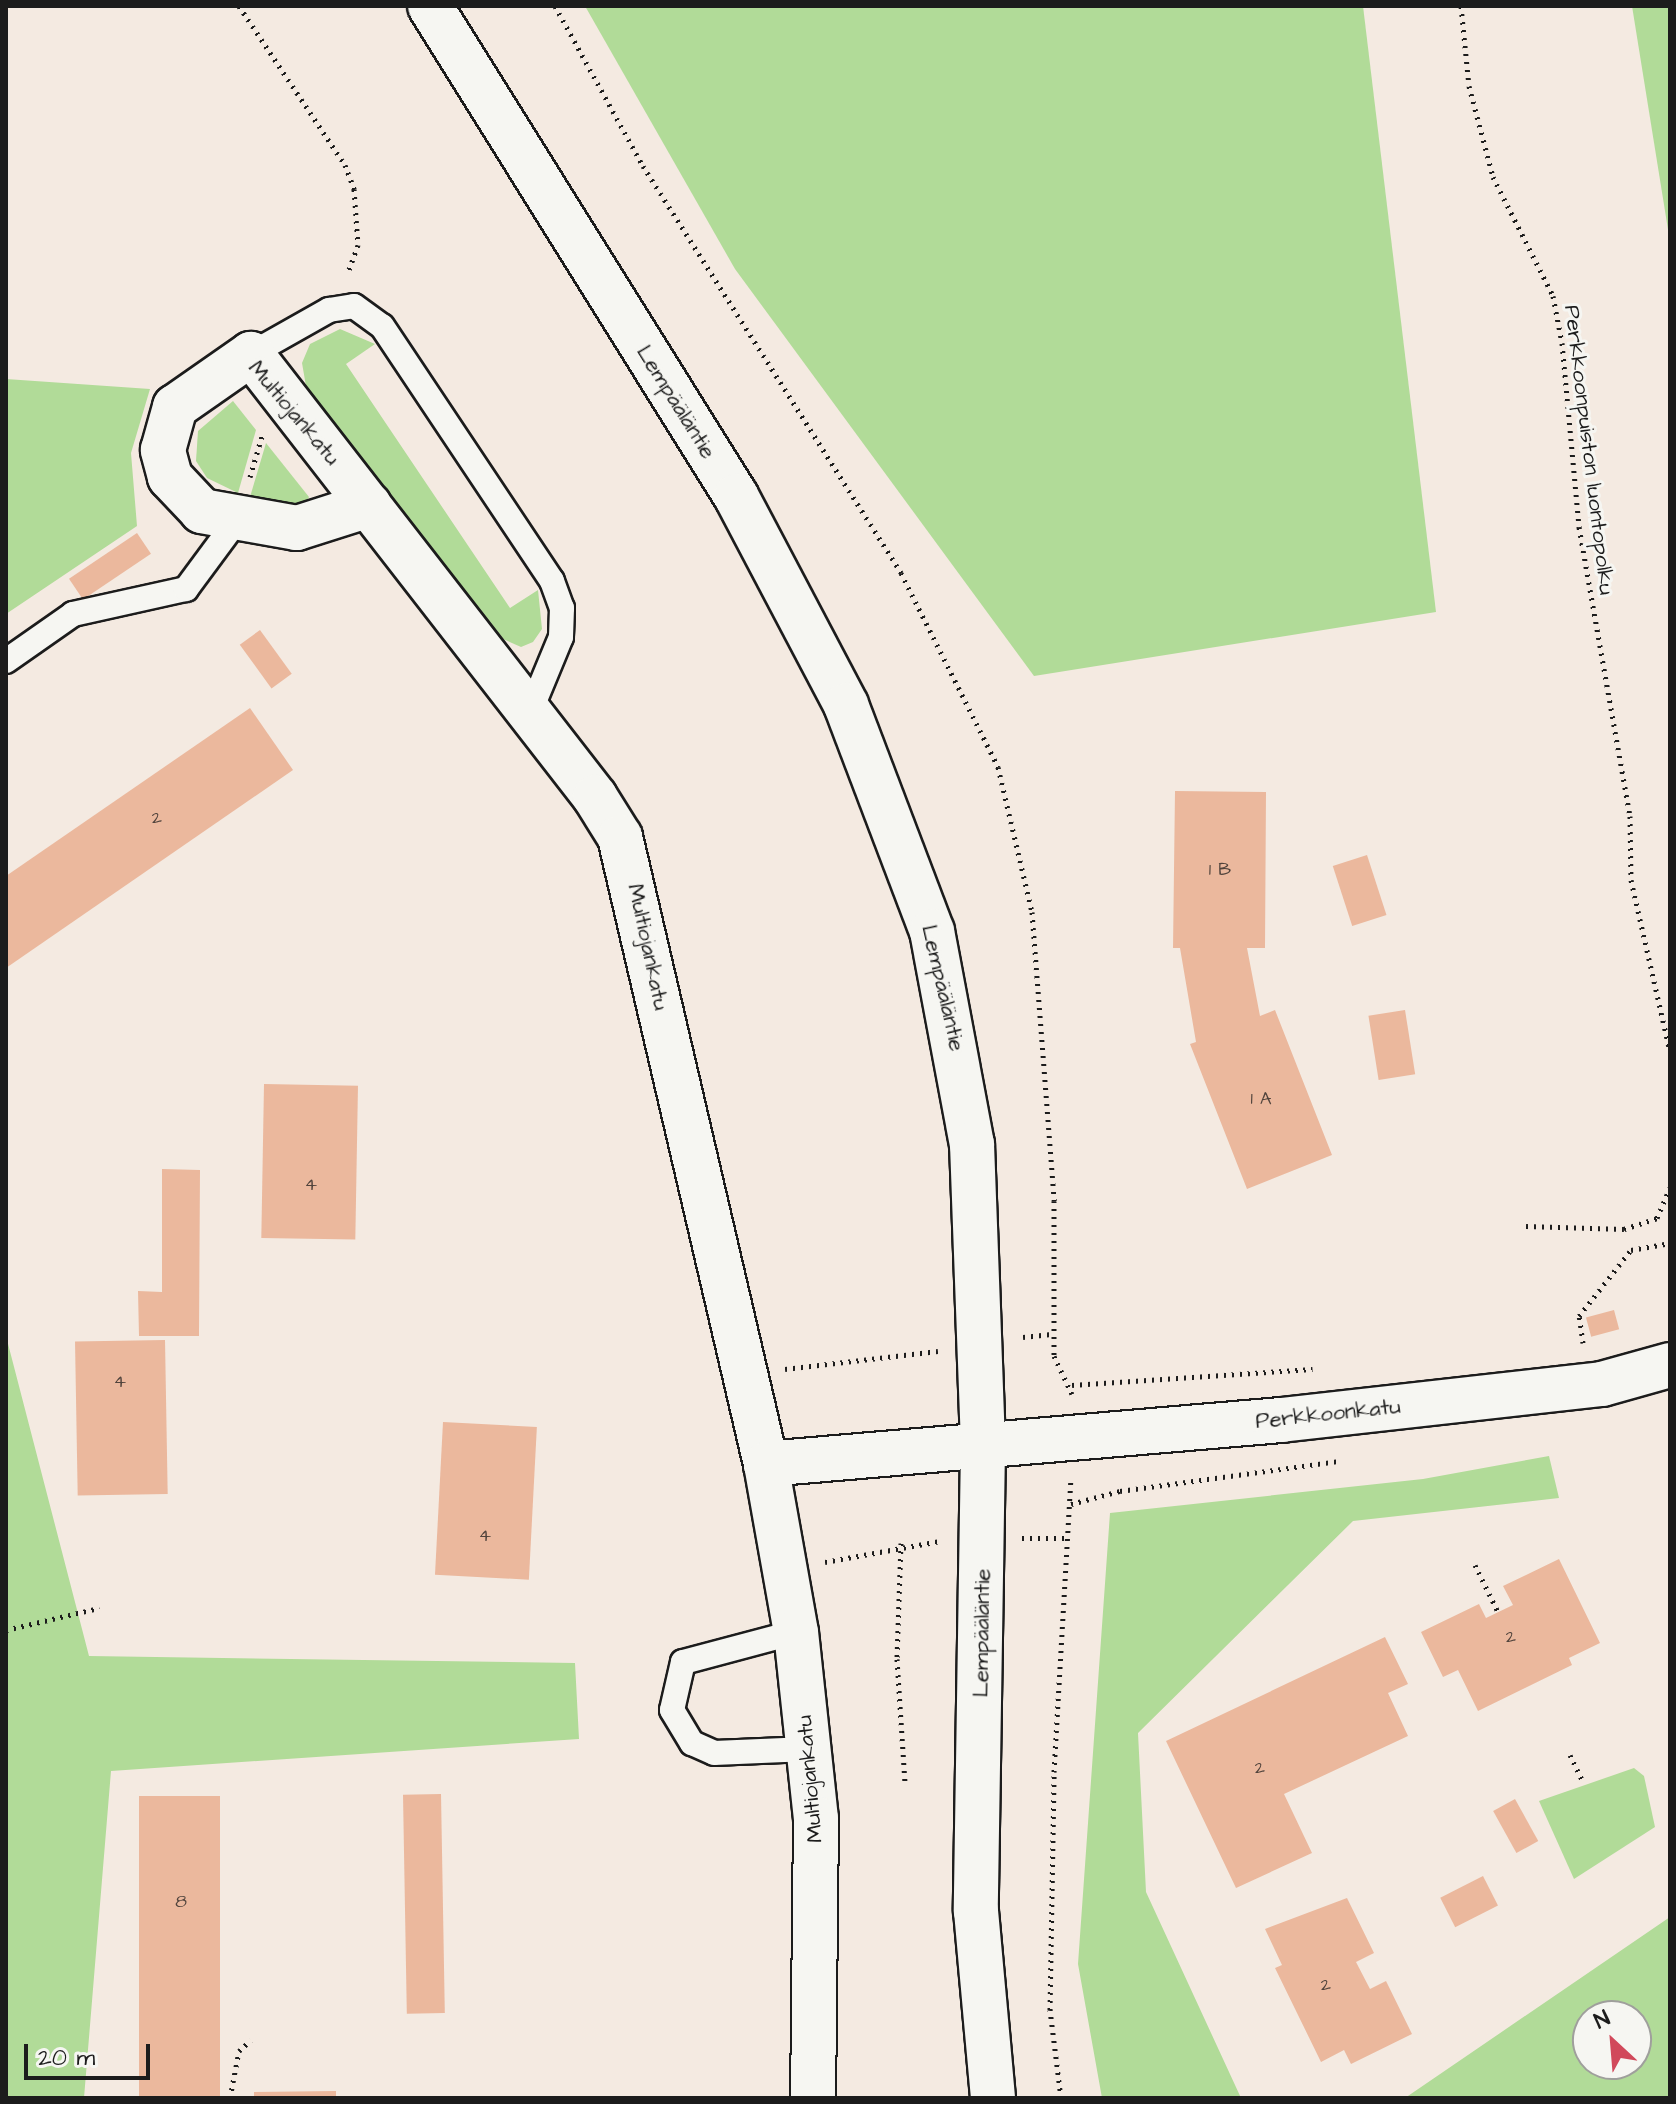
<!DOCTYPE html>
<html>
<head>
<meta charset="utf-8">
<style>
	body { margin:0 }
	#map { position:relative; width:1676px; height:2104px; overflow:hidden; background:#f4eae1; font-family:"Architects Daughter",sans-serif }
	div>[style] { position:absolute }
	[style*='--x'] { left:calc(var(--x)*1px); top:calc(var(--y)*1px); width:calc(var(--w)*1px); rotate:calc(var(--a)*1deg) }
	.green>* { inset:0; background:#b1db98 }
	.building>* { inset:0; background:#ebb89d; transform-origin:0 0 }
	.path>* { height:5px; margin-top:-2.5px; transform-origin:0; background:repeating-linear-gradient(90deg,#1c1c1c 0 2px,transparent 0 8px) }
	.roads { filter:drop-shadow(2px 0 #1c1c1c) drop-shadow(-2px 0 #1c1c1c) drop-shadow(0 2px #1c1c1c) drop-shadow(0 -2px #1c1c1c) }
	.service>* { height:24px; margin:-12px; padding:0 12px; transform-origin:12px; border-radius:12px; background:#f6f6f2 }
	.minor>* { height:44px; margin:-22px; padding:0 22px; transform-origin:22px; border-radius:22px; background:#f6f6f2 }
	.secondary>* { height:44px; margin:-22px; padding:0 22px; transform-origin:22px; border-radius:22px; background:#f6f6f2 }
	span { translate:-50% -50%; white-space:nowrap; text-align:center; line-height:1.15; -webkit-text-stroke:6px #f6f6f2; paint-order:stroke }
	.number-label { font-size:18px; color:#50433c }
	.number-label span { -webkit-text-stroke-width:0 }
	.street-label { font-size:22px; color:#1c1c1c }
	.frame { position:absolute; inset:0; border:8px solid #1c1c1c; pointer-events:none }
	.north { position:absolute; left:1572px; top:2000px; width:80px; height:80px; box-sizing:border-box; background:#f6f6f2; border:2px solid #9f9f9c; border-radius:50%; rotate:334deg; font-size:22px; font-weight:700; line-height:32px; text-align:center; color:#1c1c1c }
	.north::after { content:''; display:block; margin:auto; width:28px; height:36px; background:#d1495b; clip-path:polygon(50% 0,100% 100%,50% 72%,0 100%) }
	.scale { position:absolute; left:24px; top:2044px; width:126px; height:36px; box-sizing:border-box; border:4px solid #1c1c1c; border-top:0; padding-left:10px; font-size:24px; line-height:28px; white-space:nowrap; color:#1c1c1c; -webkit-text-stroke:6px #f6f6f2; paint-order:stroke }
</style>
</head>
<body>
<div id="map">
	<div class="green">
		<i style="clip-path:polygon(585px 6px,1363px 6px,1436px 612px,1034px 676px,735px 269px)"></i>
		<i style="clip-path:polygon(1632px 6px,1670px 6px,1670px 242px)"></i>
		<i style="clip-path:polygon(340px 329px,375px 344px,346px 364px,510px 608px,538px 590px,542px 629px,533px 642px,521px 647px,503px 639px,307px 392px,302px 363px,310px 344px)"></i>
		<i style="clip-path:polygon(6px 379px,150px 389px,131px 453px,137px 526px,6px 614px)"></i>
		<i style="clip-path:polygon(233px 401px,256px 430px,238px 493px,207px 478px,196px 461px,198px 431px)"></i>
		<i style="clip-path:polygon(266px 443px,309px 497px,305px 504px,280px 507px,250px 497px)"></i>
		<i style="clip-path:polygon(6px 1336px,89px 1656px,575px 1663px,579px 1739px,111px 1771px,84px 2098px,6px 2098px)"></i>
		<i style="clip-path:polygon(1549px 1456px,1559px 1498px,1353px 1521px,1138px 1733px,1146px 1892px,1241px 2098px,1102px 2098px,1078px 1964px,1110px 1513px,1423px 1479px)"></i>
		<i style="clip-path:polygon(1634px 1768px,1644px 1776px,1655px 1827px,1574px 1879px,1539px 1801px)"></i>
		<i style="clip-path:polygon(evenodd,1670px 1917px,1670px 2098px,1405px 2098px,1670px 1917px,1588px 2016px,1636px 2016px,1636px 2064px,1588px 2064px,1588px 2016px)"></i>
	</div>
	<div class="building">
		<i style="left:137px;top:533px;width:25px;height:82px;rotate:56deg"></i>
		<i style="left:260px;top:630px;width:54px;height:25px;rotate:54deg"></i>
		<i style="clip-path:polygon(250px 708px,293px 770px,6px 968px,6px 876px)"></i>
		<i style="clip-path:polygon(1175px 791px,1266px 792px,1265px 948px,1247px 948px,1260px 1016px,1275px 1010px,1332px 1155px,1247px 1189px,1190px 1044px,1196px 1042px,1180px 948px,1173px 948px)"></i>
		<i style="left:1367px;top:855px;width:63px;height:36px;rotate:72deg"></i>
		<i style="left:1405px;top:1010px;width:65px;height:37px;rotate:81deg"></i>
		<i style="left:264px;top:1084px;width:94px;height:154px;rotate:1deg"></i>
		<i style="clip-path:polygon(162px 1169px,200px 1170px,199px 1336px,139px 1336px,138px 1291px,162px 1292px)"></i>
		<i style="left:1614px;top:1310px;width:20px;height:29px;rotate:75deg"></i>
		<i style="left:165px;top:1340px;width:154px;height:90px;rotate:89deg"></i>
		<i style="left:443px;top:1422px;width:94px;height:153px;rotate:3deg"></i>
		<i style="clip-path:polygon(1559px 1559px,1600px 1643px,1569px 1658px,1572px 1665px,1478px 1711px,1458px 1670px,1443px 1677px,1421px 1632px,1479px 1604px,1486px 1618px,1513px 1605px,1503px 1586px)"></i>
		<i style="clip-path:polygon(1385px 1637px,1408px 1684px,1388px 1693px,1408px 1736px,1284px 1794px,1312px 1853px,1236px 1888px,1166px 1741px)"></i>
		<i style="left:441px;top:1794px;width:219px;height:38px;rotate:89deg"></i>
		<i style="left:139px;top:1796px;width:81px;height:302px"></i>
		<i style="left:1515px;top:1799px;width:48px;height:25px;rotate:61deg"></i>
		<i style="left:1483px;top:1876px;width:33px;height:48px;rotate:63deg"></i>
		<i style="clip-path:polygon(1347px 1898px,1374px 1953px,1356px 1962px,1370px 1989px,1386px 1981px,1412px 2034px,1351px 2064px,1344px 2050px,1321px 2062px,1275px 1968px,1282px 1965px,1265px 1929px)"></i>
		<i style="clip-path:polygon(336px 2091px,336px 2098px,254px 2098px,254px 2092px)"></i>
	</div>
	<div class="path">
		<i style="--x:239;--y:6;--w:191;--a:56.3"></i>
		<i style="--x:345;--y:165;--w:26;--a:69"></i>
		<i style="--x:354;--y:189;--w:56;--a:85.9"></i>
		<i style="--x:358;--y:245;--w:30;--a:110"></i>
		<i style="--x:555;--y:6;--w:183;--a:61.2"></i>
		<i style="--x:643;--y:166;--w:482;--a:57.6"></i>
		<i style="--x:901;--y:573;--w:217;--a:63.4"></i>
		<i style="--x:998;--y:767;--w:149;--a:76.8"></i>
		<i style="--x:1032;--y:912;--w:290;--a:85.6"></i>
		<i style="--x:1054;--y:1201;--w:155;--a:90"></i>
		<i style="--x:1054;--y:1356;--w:42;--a:64.7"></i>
		<i style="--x:1461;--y:6;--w:80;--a:84.3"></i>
		<i style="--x:1469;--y:86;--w:94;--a:75.2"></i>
		<i style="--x:1493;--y:177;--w:133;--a:63.2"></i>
		<i style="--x:1553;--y:296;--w:48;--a:79.2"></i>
		<i style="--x:1562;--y:343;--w:185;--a:84.7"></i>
		<i style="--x:1579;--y:527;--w:293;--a:80"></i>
		<i style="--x:1630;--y:816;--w:64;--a:89.1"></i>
		<i style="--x:1631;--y:880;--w:175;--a:77.2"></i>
		<i style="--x:250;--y:477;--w:43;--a:-73.7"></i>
		<i style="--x:1526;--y:1226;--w:98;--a:1.8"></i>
		<i style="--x:1624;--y:1229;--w:35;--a:-18"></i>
		<i style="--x:1657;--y:1218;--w:33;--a:-67"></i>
		<i style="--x:1023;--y:1337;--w:31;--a:-6"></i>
		<i style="--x:1583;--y:1343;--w:27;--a:-98"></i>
		<i style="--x:1579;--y:1316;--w:84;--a:-51.8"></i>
		<i style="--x:1631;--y:1250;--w:40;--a:-10"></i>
		<i style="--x:785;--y:1369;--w:154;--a:-6.7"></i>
		<i style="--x:1072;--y:1385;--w:241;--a:-3.8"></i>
		<i style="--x:1071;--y:1504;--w:51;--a:-14.9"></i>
		<i style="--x:1120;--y:1491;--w:220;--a:-7.8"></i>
		<i style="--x:1022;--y:1538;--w:47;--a:0"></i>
		<i style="--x:901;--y:1543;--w:116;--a:92"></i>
		<i style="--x:897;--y:1659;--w:123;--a:86.3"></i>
		<i style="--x:825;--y:1562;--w:117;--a:-10.3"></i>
		<i style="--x:1475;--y:1565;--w:52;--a:63.9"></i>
		<i style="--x:6;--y:1630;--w:96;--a:-13.3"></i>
		<i style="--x:1570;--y:1755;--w:30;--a:64"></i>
		<i style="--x:230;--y:2098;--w:48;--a:-79.2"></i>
		<i style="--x:239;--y:2051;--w:16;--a:-43"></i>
		<i style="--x:1061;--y:2098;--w:89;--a:-97.1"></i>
		<i style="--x:1050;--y:2010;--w:238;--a:-89"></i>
		<i style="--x:1054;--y:1772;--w:292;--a:-86.7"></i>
	</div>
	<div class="roads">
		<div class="service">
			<i style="--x:251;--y:354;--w:90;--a:-29.4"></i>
			<i style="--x:329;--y:310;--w:25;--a:-9"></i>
			<i style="--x:354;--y:306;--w:34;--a:36"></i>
			<i style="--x:382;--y:326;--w:306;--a:56.3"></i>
			<i style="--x:552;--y:581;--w:29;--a:70"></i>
			<i style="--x:562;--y:608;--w:29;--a:92"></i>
			<i style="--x:561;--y:637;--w:81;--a:112.5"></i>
			<i style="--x:6;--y:661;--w:82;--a:-35"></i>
			<i style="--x:73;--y:614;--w:116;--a:-12.5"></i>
			<i style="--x:186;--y:589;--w:86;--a:-53.5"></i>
			<i style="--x:796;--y:1632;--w:117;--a:165.1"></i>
			<i style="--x:683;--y:1662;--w:49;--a:102.9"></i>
			<i style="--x:672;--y:1710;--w:39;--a:59"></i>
			<i style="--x:692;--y:1743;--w:24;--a:24"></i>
			<i style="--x:714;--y:1753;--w:94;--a:-2.4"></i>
		</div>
		<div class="minor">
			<i style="--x:369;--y:505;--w:76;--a:162.3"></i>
			<i style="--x:297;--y:528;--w:97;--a:-169.9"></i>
			<i style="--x:202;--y:511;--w:47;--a:-133.3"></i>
			<i style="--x:170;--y:477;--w:28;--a:-105"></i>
			<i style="--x:163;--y:450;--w:45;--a:-74.4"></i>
			<i style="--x:175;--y:407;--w:93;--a:-34.9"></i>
			<i style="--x:251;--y:354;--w:561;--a:52.17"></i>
			<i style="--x:595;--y:797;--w:47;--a:58"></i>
			<i style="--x:620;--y:837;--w:644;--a:76.89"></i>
			<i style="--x:766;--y:1464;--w:171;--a:79.9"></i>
			<i style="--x:796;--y:1632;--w:187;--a:83.9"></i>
			<i style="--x:816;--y:1818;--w:280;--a:90.6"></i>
			<i style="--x:766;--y:1464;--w:517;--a:-4.88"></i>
			<i style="--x:1281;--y:1420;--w:323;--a:-6.4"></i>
			<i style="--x:1602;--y:1384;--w:71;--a:-15.6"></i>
		</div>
		<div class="secondary">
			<i style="--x:430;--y:6;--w:578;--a:58.02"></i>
			<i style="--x:736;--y:496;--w:236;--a:62.2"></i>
			<i style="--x:846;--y:705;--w:242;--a:69.2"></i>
			<i style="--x:932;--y:931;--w:217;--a:79.4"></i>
			<i style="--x:972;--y:1144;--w:303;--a:87.9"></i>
			<i style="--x:983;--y:1447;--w:464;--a:90.9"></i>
			<i style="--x:976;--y:1911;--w:188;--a:84.8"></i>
		</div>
	</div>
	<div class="number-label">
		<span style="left:157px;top:818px">2</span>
		<span style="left:1220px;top:870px">1 B</span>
		<span style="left:1261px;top:1099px">1 A</span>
		<span style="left:311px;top:1185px">4</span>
		<span style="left:120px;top:1382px">4</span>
		<span style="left:485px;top:1536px">4</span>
		<span style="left:1511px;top:1637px">2</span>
		<span style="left:1260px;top:1768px">2</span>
		<span style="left:181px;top:1902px">8</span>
		<span style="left:1326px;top:1985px">2</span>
	</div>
	<div class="street-label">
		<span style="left:676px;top:402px;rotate:58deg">Lempääläntie</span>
		<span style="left:294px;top:413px;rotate:50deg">Multiojankatu</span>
		<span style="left:1589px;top:450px;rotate:83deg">Perkkoonpuiston luontopolku</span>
		<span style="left:648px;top:947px;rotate:78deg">Multiojankatu</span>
		<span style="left:943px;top:988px;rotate:77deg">Lempääläntie</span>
		<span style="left:1328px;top:1414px;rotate:-6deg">Perkkoonkatu</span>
		<span style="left:982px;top:1633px;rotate:-89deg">Lempääläntie</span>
		<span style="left:810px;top:1779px;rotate:-95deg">Multiojankatu</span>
	</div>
	<div class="frame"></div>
	<div class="north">N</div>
	<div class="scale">20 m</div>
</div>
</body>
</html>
